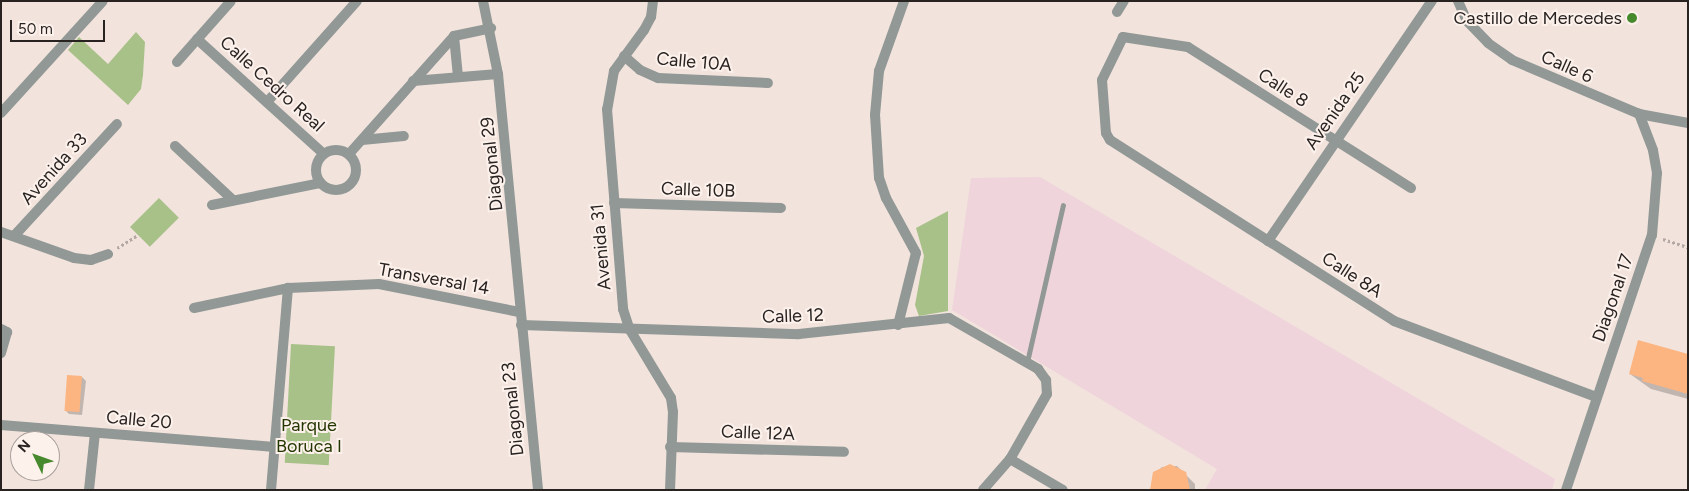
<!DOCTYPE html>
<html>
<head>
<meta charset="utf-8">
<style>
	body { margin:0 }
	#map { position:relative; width:1689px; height:491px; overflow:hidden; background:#f2e3dd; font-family:Figtree,sans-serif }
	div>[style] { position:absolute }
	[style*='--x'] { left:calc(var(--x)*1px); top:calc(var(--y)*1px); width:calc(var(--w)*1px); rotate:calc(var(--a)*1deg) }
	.industrial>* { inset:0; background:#efd5db }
	.green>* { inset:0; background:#a8c188; transform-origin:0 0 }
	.shadow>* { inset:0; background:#0003 }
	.building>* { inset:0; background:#fcb581; transform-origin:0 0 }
	.path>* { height:2.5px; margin-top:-1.25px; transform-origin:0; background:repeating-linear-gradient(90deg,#b4a8a4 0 2.5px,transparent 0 5px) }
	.lane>* { height:5px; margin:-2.5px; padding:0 2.5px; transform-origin:2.5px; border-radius:2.5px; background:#919895 }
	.street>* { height:10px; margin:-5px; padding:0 5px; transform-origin:5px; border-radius:5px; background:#919895 }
	.street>.ring { margin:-5px; padding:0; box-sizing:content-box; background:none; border:10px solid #919895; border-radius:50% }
	.dots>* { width:14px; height:14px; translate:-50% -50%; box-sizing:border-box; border:2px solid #fdf1ec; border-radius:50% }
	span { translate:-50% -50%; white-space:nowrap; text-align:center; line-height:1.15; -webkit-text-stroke:4px #fdf1ec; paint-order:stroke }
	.poi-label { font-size:18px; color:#282321 }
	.right { translate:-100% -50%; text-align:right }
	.street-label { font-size:18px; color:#282321 }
	.park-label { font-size:18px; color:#233600 }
	.frame { position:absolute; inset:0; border:2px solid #282321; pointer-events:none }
	.north { position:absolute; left:10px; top:431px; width:50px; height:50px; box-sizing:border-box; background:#fdf1ec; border:1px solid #a89f9b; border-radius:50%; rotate:312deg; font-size:14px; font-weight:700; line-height:20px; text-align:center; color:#282321 }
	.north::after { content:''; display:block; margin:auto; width:18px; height:22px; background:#47892d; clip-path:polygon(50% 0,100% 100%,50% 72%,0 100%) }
	.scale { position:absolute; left:10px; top:20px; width:95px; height:22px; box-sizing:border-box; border:2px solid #282321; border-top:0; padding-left:6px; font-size:15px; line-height:18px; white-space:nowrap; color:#282321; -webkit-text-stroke:4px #fdf1ec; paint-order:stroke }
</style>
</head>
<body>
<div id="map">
	<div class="industrial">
		<i style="clip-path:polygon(1040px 177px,1555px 479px,1552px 490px,1205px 490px,1217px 469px,952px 310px,971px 178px)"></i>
	</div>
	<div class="green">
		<i style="clip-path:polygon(136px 32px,145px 42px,143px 75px,141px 89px,128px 105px,68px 50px,79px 37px,108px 64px)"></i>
		<i style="left:159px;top:198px;width:28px;height:41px;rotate:45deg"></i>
		<i style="clip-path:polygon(948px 211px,948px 311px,919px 316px,915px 305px,924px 256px,916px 228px)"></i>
		<i style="left:291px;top:344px;width:44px;height:119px;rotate:3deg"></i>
	</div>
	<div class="shadow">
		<i style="clip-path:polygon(1688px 355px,1688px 399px,1651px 389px,1630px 374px)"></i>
		<i style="clip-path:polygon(82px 377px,86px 381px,82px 415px,69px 414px,65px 410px)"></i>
		<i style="clip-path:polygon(1177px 466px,1195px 484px,1195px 490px,1152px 490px,1152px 477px,1162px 467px)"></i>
	</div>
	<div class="building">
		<i style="clip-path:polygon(1638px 340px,1688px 354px,1688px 394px,1642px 381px,1643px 378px,1629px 374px)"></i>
		<i style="left:67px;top:375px;width:15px;height:36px;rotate:4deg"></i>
		<i style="clip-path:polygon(1170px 464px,1186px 472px,1190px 490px,1150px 490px,1153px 472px)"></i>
	</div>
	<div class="path">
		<i style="--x:1663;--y:239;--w:26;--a:18"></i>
		<i style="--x:117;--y:248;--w:25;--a:-32"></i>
	</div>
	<div class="lane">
		<i style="--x:1027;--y:362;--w:161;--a:-77.1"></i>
	</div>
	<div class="street">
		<i style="--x:483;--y:1;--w:75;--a:78.4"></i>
		<i style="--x:498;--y:74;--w:418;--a:84.5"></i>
		<i style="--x:653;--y:1;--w:16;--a:97"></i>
		<i style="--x:651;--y:17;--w:15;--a:118"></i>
		<i style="--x:644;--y:30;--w:51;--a:126.2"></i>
		<i style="--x:614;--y:71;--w:39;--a:100"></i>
		<i style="--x:607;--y:109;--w:201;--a:85.4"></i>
		<i style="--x:623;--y:309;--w:22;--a:72"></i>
		<i style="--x:630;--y:330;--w:79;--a:58.9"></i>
		<i style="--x:671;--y:398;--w:14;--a:82"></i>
		<i style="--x:673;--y:412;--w:78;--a:92.2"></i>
		<i style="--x:1458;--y:1;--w:22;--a:66"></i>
		<i style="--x:1467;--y:21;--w:30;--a:46"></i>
		<i style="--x:1488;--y:43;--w:29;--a:35"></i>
		<i style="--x:1512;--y:60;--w:138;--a:23"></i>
		<i style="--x:1639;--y:114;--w:50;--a:10.4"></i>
		<i style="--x:1117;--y:12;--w:13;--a:-58"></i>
		<i style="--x:454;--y:36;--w:41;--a:84.4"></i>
		<i style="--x:197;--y:39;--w:171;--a:42.2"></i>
		<i style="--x:624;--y:56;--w:21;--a:41"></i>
		<i style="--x:640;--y:70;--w:20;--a:24"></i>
		<i style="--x:658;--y:78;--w:110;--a:2.6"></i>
		<i style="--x:177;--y:62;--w:81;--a:-48.5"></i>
		<i style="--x:413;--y:81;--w:85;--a:-4.7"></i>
		<i style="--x:267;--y:102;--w:135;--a:-48.3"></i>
		<i style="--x:1;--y:113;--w:151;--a:-47.7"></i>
		<i style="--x:362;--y:140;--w:42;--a:-5.4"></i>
		<i style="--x:175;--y:146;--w:79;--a:43"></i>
		<i class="ring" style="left:316px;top:150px;width:30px;height:30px"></i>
		<i style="--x:349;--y:154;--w:158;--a:-48.3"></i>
		<i style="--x:454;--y:36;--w:38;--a:-12"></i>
		<i style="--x:1411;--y:188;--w:264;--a:-147.7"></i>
		<i style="--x:1188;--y:47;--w:66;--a:-171.3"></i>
		<i style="--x:1123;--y:37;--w:48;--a:116"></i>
		<i style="--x:1102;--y:80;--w:53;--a:85.7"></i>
		<i style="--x:1106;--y:133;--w:8;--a:60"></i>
		<i style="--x:1110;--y:140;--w:337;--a:32.5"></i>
		<i style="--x:1394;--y:321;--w:216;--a:20.6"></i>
		<i style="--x:614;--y:203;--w:167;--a:1.7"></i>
		<i style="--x:212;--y:205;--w:110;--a:-11.5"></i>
		<i style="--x:1;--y:232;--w:77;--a:19.6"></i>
		<i style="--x:74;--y:258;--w:17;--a:7"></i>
		<i style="--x:91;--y:260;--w:18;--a:-19"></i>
		<i style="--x:14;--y:236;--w:152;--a:-47.4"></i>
		<i style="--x:1268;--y:241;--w:291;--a:-55.7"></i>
		<i style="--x:194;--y:308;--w:96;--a:-12"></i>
		<i style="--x:288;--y:288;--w:91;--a:-2.5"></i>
		<i style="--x:379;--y:284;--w:143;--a:11.3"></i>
		<i style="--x:521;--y:325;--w:278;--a:1.9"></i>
		<i style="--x:799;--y:334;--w:151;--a:-6.1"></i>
		<i style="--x:949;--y:318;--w:103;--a:29.8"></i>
		<i style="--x:1038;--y:369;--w:14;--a:54"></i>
		<i style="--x:1046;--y:380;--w:14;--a:86"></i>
		<i style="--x:1047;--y:394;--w:75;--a:119.6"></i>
		<i style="--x:1010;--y:459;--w:41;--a:131.1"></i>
		<i style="--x:898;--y:325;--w:74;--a:-76"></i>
		<i style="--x:916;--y:253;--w:63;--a:-118.6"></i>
		<i style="--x:886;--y:198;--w:21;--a:-109"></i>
		<i style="--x:879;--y:178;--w:63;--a:-93.6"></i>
		<i style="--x:875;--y:115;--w:44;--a:-84.8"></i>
		<i style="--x:879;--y:71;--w:74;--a:-70.3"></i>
		<i style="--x:1;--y:329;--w:7;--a:27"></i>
		<i style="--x:7;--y:332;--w:22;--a:106"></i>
		<i style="--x:1;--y:425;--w:274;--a:4.6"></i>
		<i style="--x:670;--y:447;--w:174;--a:1.6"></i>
		<i style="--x:1010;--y:459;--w:61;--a:30.3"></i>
		<i style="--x:89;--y:490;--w:57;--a:-84"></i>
		<i style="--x:271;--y:490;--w:203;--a:-85.2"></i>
		<i style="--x:1566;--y:490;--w:269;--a:-71.4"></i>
		<i style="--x:1652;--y:235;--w:62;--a:-85.4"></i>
		<i style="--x:1657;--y:173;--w:23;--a:-100"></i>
		<i style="--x:1653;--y:150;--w:39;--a:-111"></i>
	</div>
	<div class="dots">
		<i style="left:1632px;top:18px;background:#47892d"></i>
	</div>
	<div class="poi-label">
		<span class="right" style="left:1622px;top:18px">Castillo de Mercedes</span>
	</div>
	<div class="street-label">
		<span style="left:694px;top:62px;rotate:5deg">Calle 10A</span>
		<span style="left:1567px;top:67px;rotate:24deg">Calle 6</span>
		<span style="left:272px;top:84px;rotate:42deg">Calle Cedro Real</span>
		<span style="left:1283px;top:88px;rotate:33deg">Calle 8</span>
		<span style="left:1335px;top:111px;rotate:-55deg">Avenida 25</span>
		<span style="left:492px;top:164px;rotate:-96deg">Diagonal 29</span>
		<span style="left:54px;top:169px;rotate:-48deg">Avenida 33</span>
		<span style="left:698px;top:190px;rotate:2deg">Calle 10B</span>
		<span style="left:601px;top:247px;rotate:-95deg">Avenida 31</span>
		<span style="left:1352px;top:275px;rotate:33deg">Calle 8A</span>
		<span style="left:434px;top:279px;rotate:10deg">Transversal 14</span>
		<span style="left:1613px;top:298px;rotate:-71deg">Diagonal 17</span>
		<span style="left:793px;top:316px;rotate:-2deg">Calle 12</span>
		<span style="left:513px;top:409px;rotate:-96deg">Diagonal 23</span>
		<span style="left:139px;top:420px;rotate:5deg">Calle 20</span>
		<span style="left:758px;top:433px;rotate:2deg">Calle 12A</span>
	</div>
	<div class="park-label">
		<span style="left:309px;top:436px">Parque<br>Boruca I</span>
	</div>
	<div class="frame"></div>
	<div class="north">N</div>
	<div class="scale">50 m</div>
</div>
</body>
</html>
